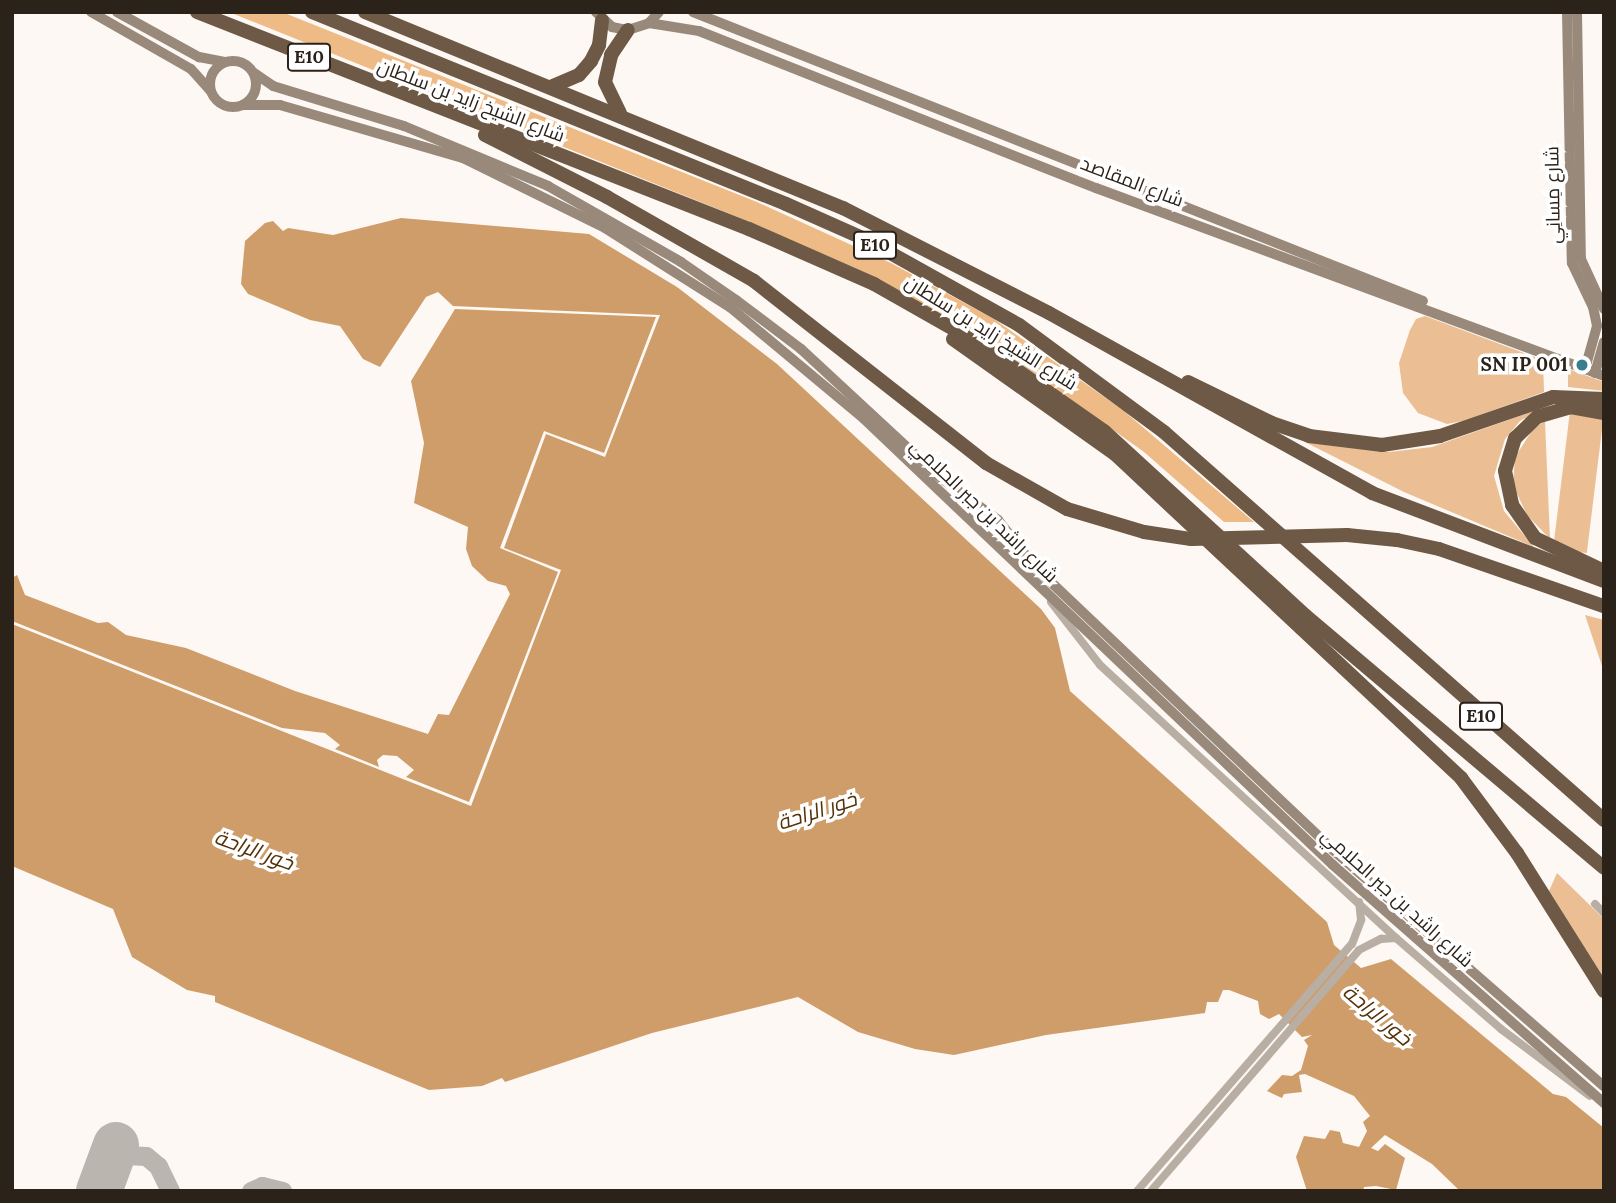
<!DOCTYPE html>
<html>
<head>
<meta charset="utf-8">
<style>
	body { margin:0 }
	#map { position:relative; width:1616px; height:1203px; overflow:hidden; background:#fdf8f3; font-family:Lora,Cairo,serif }
	div>[style] { position:absolute }
	[style*='--x'] { left:calc(var(--x)*1px); top:calc(var(--y)*1px); width:calc(var(--w)*1px); rotate:calc(var(--a)*1deg) }
	.green>* { inset:0; background:#ebbf93; transform-origin:0 0 }
	.forest>* { inset:0; background:#eebb87 }
	.water>* { inset:0; background:#ce9d6a }
	.taxiway>* { height:19px; margin:-9.5px; padding:0 9.5px; transform-origin:9.5px; border-radius:9.5px; background:#bbb5af }
	.runway>* { height:46px; margin:-23px; padding:0 23px; transform-origin:23px; border-radius:23px; background:#bbb5af }
	.street>* { height:8px; margin:-4px; padding:0 4px; transform-origin:4px; border-radius:4px; background:#b8aea4 }
	.secondary>* { height:10px; margin:-5px; padding:0 5px; transform-origin:5px; border-radius:5px; background:#98897b }
	.secondary>.ring { margin:-5px; padding:0; box-sizing:content-box; background:none; border:10px solid #98897b; border-radius:50% }
	.highway>* { height:14px; margin:-7px; padding:0 7px; transform-origin:7px; border-radius:7px; background:#6d5945 }
	.dots>* { width:19px; height:19px; translate:-50% -50%; box-sizing:border-box; border:4px solid #fff; border-radius:50% }
	span { translate:-50% -50%; white-space:nowrap; text-align:center; line-height:1.15; -webkit-text-stroke:7px #fff; paint-order:stroke }
	.shield-label span { padding:2px 5px; background:#fff; border:2px solid; border-radius:5px; -webkit-text-stroke-width:0 }
	.shield-label { font-size:18px; color:#2b221a; font-weight:700 }
	.street-label { font-size:19px; color:#2b221a }
	.poi-label { font-size:19px; color:#2b221a; font-weight:700 }
	.right { translate:-100% -50%; text-align:right }
	.water-label { font-size:21px; color:#543308; font-style:italic }
	.frame { position:absolute; inset:0; border:14px solid #2b221a; pointer-events:none }
</style>
</head>
<body>
<div id="map">
	<div class="green">
		<i style="clip-path:polygon(1425px 316px,1543px 360px,1544px 392px,1463px 421px,1447px 424px,1418px 413px,1403px 393px,1399px 363px,1410px 330px,1416px 319px)"></i>
		<i style="clip-path:polygon(1568px 369px,1604px 382px,1604px 391px,1568px 387px)"></i>
		<i style="clip-path:polygon(1542px 408px,1520px 421px,1505px 439px,1494px 476px,1504px 511px,1534px 547px,1404px 492px,1295px 437px,1389px 452px,1432px 447px)"></i>
		<i style="left:1570px;top:411px;width:34px;height:139px;rotate:7deg"></i>
		<i style="clip-path:polygon(1545px 421px,1550px 539px,1527px 515px,1513px 485px,1515px 457px,1533px 429px)"></i>
		<i style="clip-path:polygon(1585px 615px,1604px 620px,1604px 672px)"></i>
		<i style="clip-path:polygon(1557px 873px,1604px 919px,1604px 978px,1549px 891px)"></i>
	</div>
	<div class="forest">
		<i style="clip-path:polygon(229px 12px,282px 12px,757px 202px,891px 263px,994px 319px,1124px 411px,1254px 522px,1224px 522px,1144px 452px,986px 339px,887px 286px,750px 222px)"></i>
	</div>
	<div class="water">
		<i style="clip-path:polygon(401px 218px,589px 234px,677px 287px,777px 364px,1041px 609px,1055px 628px,1070px 691px,1327px 922px,1334px 945px,1361px 968px,1391px 959px,1553px 1094px,1566px 1097px,1604px 1128px,1604px 1191px,1460px 1191px,1432px 1164px,1385px 1135px,1371px 1148px,1378px 1151px,1385px 1144px,1405px 1158px,1396px 1190px,1376px 1186px,1364px 1187px,1363px 1191px,1307px 1191px,1296px 1157px,1304px 1136px,1325px 1139px,1330px 1130px,1340px 1132px,1343px 1143px,1359px 1147px,1367px 1131px,1363px 1122px,1370px 1116px,1354px 1096px,1305px 1074px,1299px 1075px,1302px 1092px,1284px 1094px,1282px 1098px,1267px 1091px,1282px 1075px,1292px 1076px,1301px 1070px,1308px 1046px,1304px 1040px,1312px 1035px,1302px 1037px,1279px 1014px,1269px 1019px,1260px 1014px,1258px 1001px,1229px 990px,1223px 990px,1218px 1002px,1207px 1002px,1205px 1013px,1046px 1035px,954px 1055px,915px 1049px,858px 1032px,798px 997px,652px 1033px,505px 1082px,502px 1078px,482px 1086px,429px 1090px,215px 1002px,215px 996px,187px 990px,132px 957px,113px 909px,12px 866px,12px 624px,471px 806px,561px 570px,504px 548px,546px 434px,605px 457px,660px 315px,453px 306px,438px 292px,426px 297px,380px 367px,363px 359px,340px 326px,310px 320px,248px 294px,241px 284px,245px 241px,265px 223px,273px 221px,283px 231px,288px 228px,333px 235px)"></i>
		<i style="clip-path:polygon(455px 309px,656px 317px,604px 453px,544px 431px,500px 548px,558px 572px,469px 802px,406px 777px,414px 770px,397px 756px,383px 755px,377px 760px,379px 767px,335px 749px,340px 745px,325px 733px,282px 728px,12px 621px,12px 578px,17px 575px,25px 595px,98px 623px,108px 622px,126px 635px,186px 648px,295px 691px,428px 734px,438px 714px,449px 715px,510px 594px,506px 586px,488px 581px,472px 566px,466px 549px,468px 527px,414px 503px,424px 443px,411px 381px)"></i>
	</div>
	<div class="taxiway">
		<i style="--x:108;--y:1167;--w:21;--a:-35"></i>
		<i style="--x:125;--y:1155;--w:21;--a:3"></i>
		<i style="--x:146;--y:1156;--w:16;--a:40"></i>
		<i style="--x:158;--y:1166;--w:28;--a:64"></i>
		<i style="--x:251;--y:1191;--w:12;--a:-24"></i>
		<i style="--x:262;--y:1186;--w:21;--a:14"></i>
	</div>
	<div class="runway">
		<i style="--x:99;--y:1191;--w:49;--a:-69.7"></i>
	</div>
	<div class="street">
		<i style="--x:1051;--y:602;--w:80;--a:52.1"></i>
		<i style="--x:1100;--y:665;--w:403;--a:42.7"></i>
		<i style="--x:1396;--y:938;--w:139;--a:40.9"></i>
		<i style="--x:1501;--y:1029;--w:111;--a:37"></i>
		<i style="--x:1595;--y:904;--w:13;--a:45"></i>
		<i style="--x:1137;--y:1191;--w:327;--a:-49"></i>
		<i style="--x:1352;--y:944;--w:26;--a:-69"></i>
		<i style="--x:1361;--y:920;--w:18;--a:-96"></i>
		<i style="--x:1151;--y:1191;--w:318;--a:-49.2"></i>
		<i style="--x:1359;--y:950;--w:25;--a:-27"></i>
		<i style="--x:1381;--y:939;--w:15;--a:-4"></i>
	</div>
	<div class="secondary">
		<i style="--x:91;--y:12;--w:115;--a:29.7"></i>
		<i style="--x:191;--y:69;--w:28;--a:48"></i>
		<i style="--x:117;--y:12;--w:94;--a:28.8"></i>
		<i style="--x:199;--y:57;--w:26;--a:11"></i>
		<i style="--x:596;--y:12;--w:22;--a:43"></i>
		<i style="--x:612;--y:27;--w:16;--a:11"></i>
		<i style="--x:628;--y:30;--w:22;--a:-18"></i>
		<i style="--x:649;--y:23;--w:15;--a:-48"></i>
		<i style="--x:693;--y:12;--w:785;--a:21.6"></i>
		<i style="--x:1567;--y:12;--w:251;--a:88.9"></i>
		<i style="--x:1572;--y:263;--w:49;--a:64.5"></i>
		<i style="--x:1593;--y:307;--w:19;--a:78"></i>
		<i style="--x:1597;--y:326;--w:45;--a:105.6"></i>
		<i style="--x:1577;--y:12;--w:247;--a:89.1"></i>
		<i style="--x:1581;--y:259;--w:55;--a:65.3"></i>
		<i style="--x:649;--y:23;--w:51;--a:9.1"></i>
		<i style="--x:699;--y:31;--w:427;--a:21.6"></i>
		<i style="--x:1096;--y:188;--w:542;--a:20.31"></i>
		<i class="ring" style="left:210px;top:61px;width:36px;height:36px"></i>
		<i style="--x:254;--y:73;--w:23;--a:34"></i>
		<i style="--x:273;--y:86;--w:137;--a:17"></i>
		<i style="--x:404;--y:126;--w:156;--a:22.6"></i>
		<i style="--x:548;--y:186;--w:153;--a:29.7"></i>
		<i style="--x:681;--y:262;--w:67;--a:34.6"></i>
		<i style="--x:736;--y:300;--w:81;--a:37"></i>
		<i style="--x:801;--y:349;--w:185;--a:42.8"></i>
		<i style="--x:937;--y:475;--w:76;--a:36.4"></i>
		<i style="--x:998;--y:520;--w:61;--a:51.6"></i>
		<i style="--x:1036;--y:568;--w:410;--a:43.5"></i>
		<i style="--x:1333;--y:850;--w:359;--a:41.1"></i>
		<i style="--x:243;--y:105;--w:37;--a:0"></i>
		<i style="--x:280;--y:105;--w:191;--a:16.2"></i>
		<i style="--x:463;--y:158;--w:158;--a:26.2"></i>
		<i style="--x:605;--y:228;--w:149;--a:32.4"></i>
		<i style="--x:731;--y:308;--w:173;--a:39.8"></i>
		<i style="--x:864;--y:419;--w:647;--a:43.56"></i>
		<i style="--x:1333;--y:865;--w:361;--a:41.3"></i>
		<i style="--x:1595;--y:373;--w:32;--a:-74"></i>
	</div>
	<div class="highway">
		<i style="--x:197;--y:12;--w:593;--a:21.46"></i>
		<i style="--x:749;--y:229;--w:137;--a:23.7"></i>
		<i style="--x:874;--y:284;--w:122;--a:29.5"></i>
		<i style="--x:980;--y:344;--w:151;--a:35.1"></i>
		<i style="--x:1104;--y:431;--w:274;--a:42.5"></i>
		<i style="--x:1306;--y:616;--w:390;--a:40.2"></i>
		<i style="--x:312;--y:12;--w:511;--a:22.05"></i>
		<i style="--x:786;--y:204;--w:89;--a:24"></i>
		<i style="--x:867;--y:240;--w:174;--a:29.2"></i>
		<i style="--x:1019;--y:325;--w:180;--a:36.4"></i>
		<i style="--x:1164;--y:432;--w:587;--a:41.41"></i>
		<i style="--x:365;--y:12;--w:517;--a:22.3"></i>
		<i style="--x:843;--y:208;--w:231;--a:27"></i>
		<i style="--x:1049;--y:313;--w:370;--a:29.1"></i>
		<i style="--x:1372;--y:493;--w:248;--a:20.8"></i>
		<i style="--x:553;--y:86;--w:28;--a:-23"></i>
		<i style="--x:579;--y:75;--w:18;--a:-49"></i>
		<i style="--x:591;--y:61;--w:18;--a:-63"></i>
		<i style="--x:599;--y:45;--w:25;--a:-83"></i>
		<i style="--x:620;--y:113;--w:34;--a:-116"></i>
		<i style="--x:605;--y:82;--w:28;--a:-77"></i>
		<i style="--x:611;--y:55;--w:30;--a:-56"></i>
		<i style="--x:485;--y:135;--w:137;--a:26.9"></i>
		<i style="--x:607;--y:197;--w:169;--a:29.7"></i>
		<i style="--x:754;--y:281;--w:295;--a:38.1"></i>
		<i style="--x:986;--y:463;--w:93;--a:29.6"></i>
		<i style="--x:1067;--y:509;--w:80;--a:16.6"></i>
		<i style="--x:1144;--y:532;--w:48;--a:8.5"></i>
		<i style="--x:1191;--y:539;--w:156;--a:-1.5"></i>
		<i style="--x:1347;--y:535;--w:50;--a:5.7"></i>
		<i style="--x:1397;--y:540;--w:43;--a:12.1"></i>
		<i style="--x:1439;--y:549;--w:175;--a:19.1"></i>
		<i style="--x:953;--y:339;--w:200;--a:35.4"></i>
		<i style="--x:1116;--y:455;--w:473;--a:43.1"></i>
		<i style="--x:1461;--y:778;--w:94;--a:53.3"></i>
		<i style="--x:1517;--y:853;--w:163;--a:57.8"></i>
		<i style="--x:1188;--y:382;--w:93;--a:26"></i>
		<i style="--x:1272;--y:423;--w:39;--a:19"></i>
		<i style="--x:1309;--y:436;--w:74;--a:7"></i>
		<i style="--x:1382;--y:445;--w:59;--a:-8.8"></i>
		<i style="--x:1440;--y:436;--w:120;--a:-19"></i>
		<i style="--x:1553;--y:397;--w:51;--a:2.2"></i>
		<i style="--x:1604;--y:413;--w:34;--a:-170"></i>
		<i style="--x:1571;--y:407;--w:35;--a:164"></i>
		<i style="--x:1537;--y:417;--w:30;--a:136"></i>
		<i style="--x:1515;--y:438;--w:34;--a:107"></i>
		<i style="--x:1505;--y:471;--w:35;--a:78"></i>
		<i style="--x:1512;--y:505;--w:40;--a:55.1"></i>
		<i style="--x:1535;--y:538;--w:76;--a:25.6"></i>
	</div>
	<div class="dots">
		<i style="left:1582px;top:365px;background:#3a7d8e"></i>
	</div>
	<div class="shield-label">
		<span style="left:309px;top:57px">E10</span>
		<span style="left:875px;top:245px">E10</span>
		<span style="left:1481px;top:716px">E10</span>
	</div>
	<div class="street-label">
		<span style="left:471px;top:101px;rotate:21deg">شارع الشيخ زايد بن سلطان</span>
		<span style="left:1132px;top:182px;rotate:21deg">شارع المقاصد</span>
		<span style="left:1553px;top:195px;rotate:-91deg">شارع مِسانِي</span>
		<span style="left:991px;top:333px;rotate:32deg">شارع الشيخ زايد بن سلطان</span>
		<span style="left:984px;top:511px;rotate:44deg">شارع راشد بن جبر الحلامي</span>
		<span style="left:1397px;top:898px;rotate:42deg">شارع راشد بن جبر الحلامي</span>
	</div>
	<div class="poi-label">
		<span class="right" style="left:1568px;top:365px">SN IP 001</span>
	</div>
	<div class="water-label">
		<span style="left:817px;top:811px;rotate:-18deg">خور الراحة</span>
		<span style="left:254px;top:850px;rotate:20deg">خور الراحة</span>
		<span style="left:1377px;top:1015px;rotate:40deg">خور الراحة</span>
	</div>
	<div class="frame"></div>
</div>
</body>
</html>
